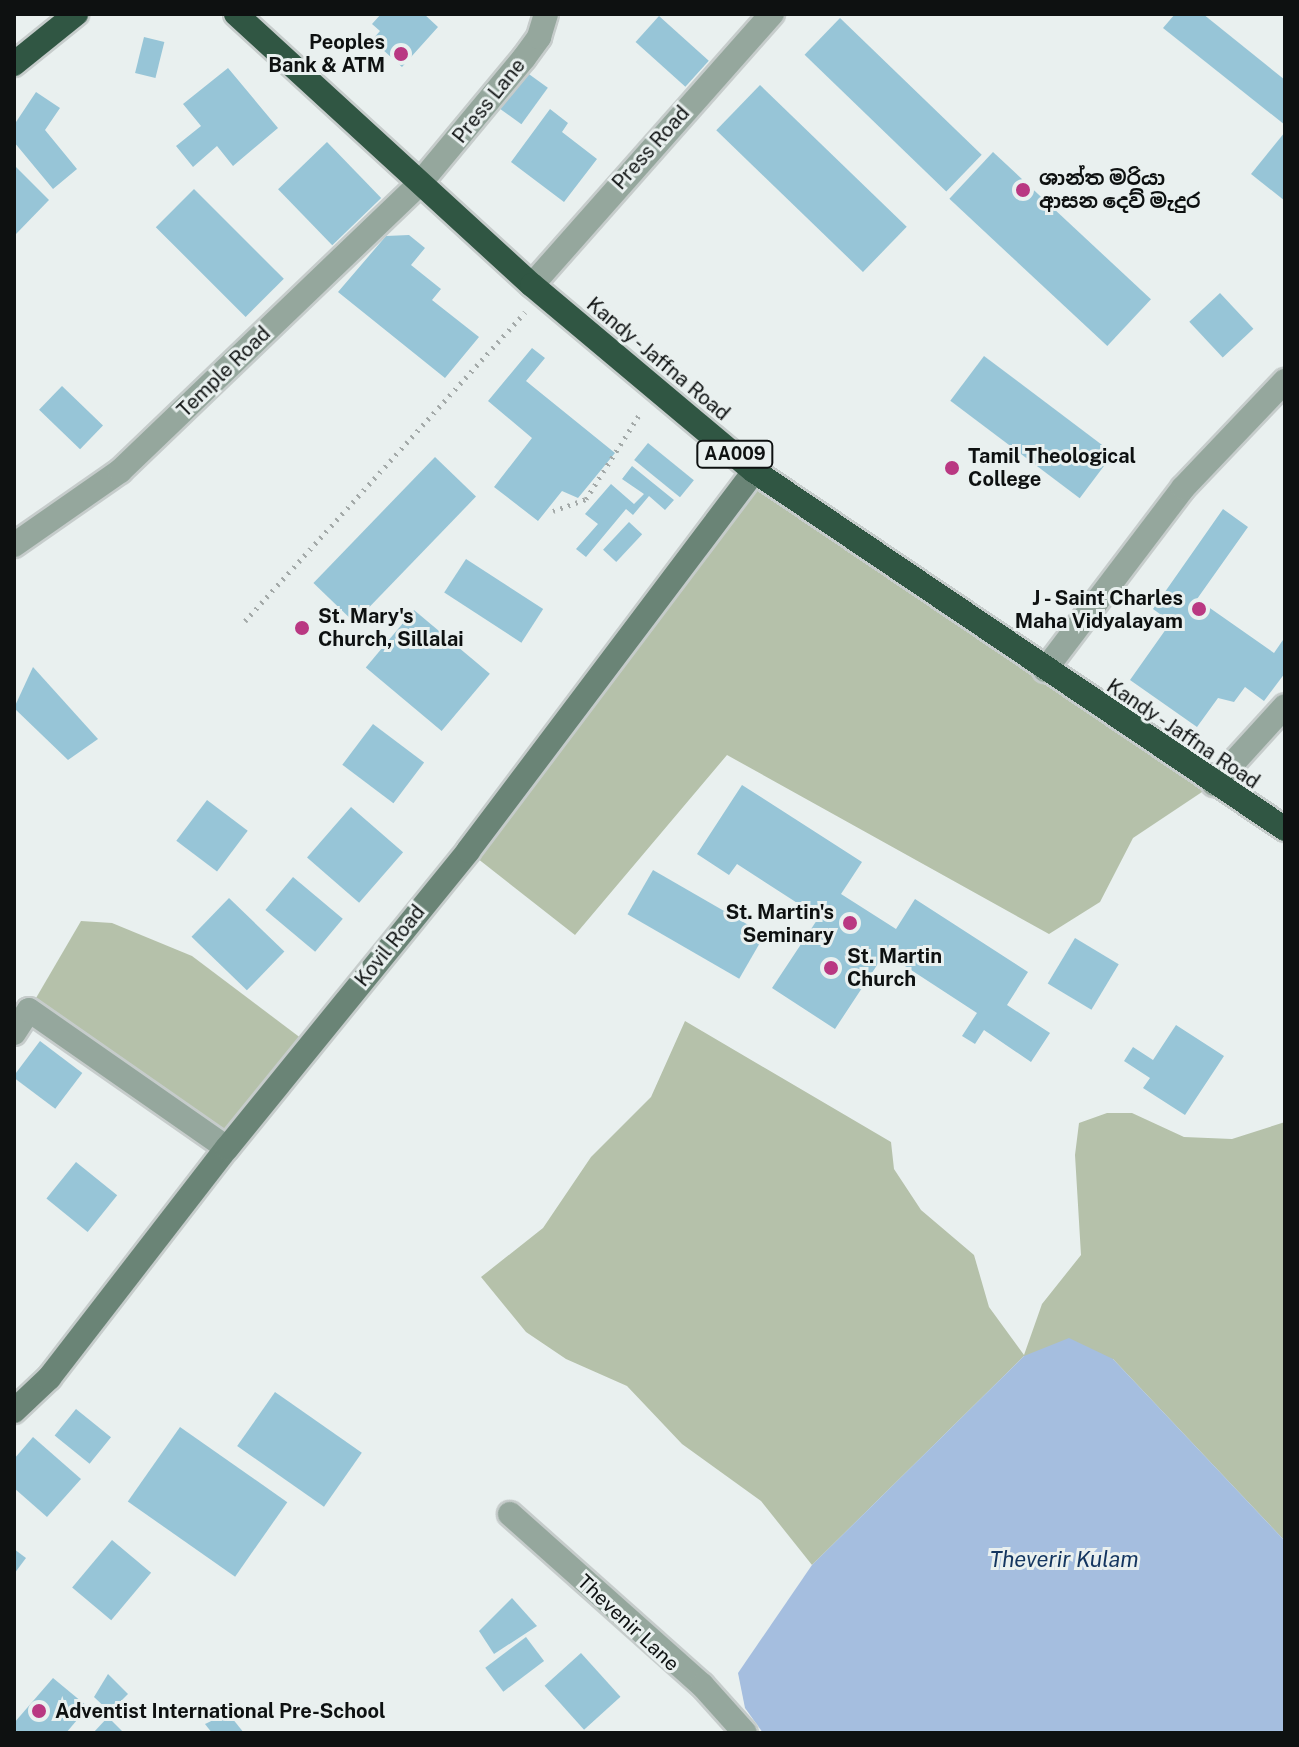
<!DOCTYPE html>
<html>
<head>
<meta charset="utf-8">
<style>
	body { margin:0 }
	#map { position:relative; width:1299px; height:1747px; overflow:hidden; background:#e9f0ef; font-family:"Public Sans","Noto Sans Sinhala",sans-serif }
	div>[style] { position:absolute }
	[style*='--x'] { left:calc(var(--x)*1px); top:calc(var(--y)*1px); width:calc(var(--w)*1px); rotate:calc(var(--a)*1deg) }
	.green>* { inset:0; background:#b5c1aa }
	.water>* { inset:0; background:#a5bedf }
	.building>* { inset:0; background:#97c5d7; transform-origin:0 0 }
	.path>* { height:5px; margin-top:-2.5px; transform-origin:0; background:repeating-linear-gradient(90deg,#a4aaa9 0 2px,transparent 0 8px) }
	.roads { filter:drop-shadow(2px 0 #c6cccb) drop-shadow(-2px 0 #c6cccb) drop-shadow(0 2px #c6cccb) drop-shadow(0 -2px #c6cccb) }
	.street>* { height:24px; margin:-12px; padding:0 12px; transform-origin:12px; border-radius:12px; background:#95a79d }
	.secondary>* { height:24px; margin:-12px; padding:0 12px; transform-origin:12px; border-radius:12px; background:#6a8476 }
	.highway>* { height:24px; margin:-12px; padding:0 12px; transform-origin:12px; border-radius:12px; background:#305643 }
	.dots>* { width:22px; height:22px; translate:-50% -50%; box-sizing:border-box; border:4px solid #e9f0ef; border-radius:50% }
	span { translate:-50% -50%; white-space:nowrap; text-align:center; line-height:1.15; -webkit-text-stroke:6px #e9f0ef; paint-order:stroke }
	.shield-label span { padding:2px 6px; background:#e9f0ef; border:2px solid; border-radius:6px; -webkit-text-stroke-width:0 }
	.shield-label { font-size:18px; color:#0e1111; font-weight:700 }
	.poi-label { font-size:20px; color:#0e1111; font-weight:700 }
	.right { translate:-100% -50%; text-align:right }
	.left { translate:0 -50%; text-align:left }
	.street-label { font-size:20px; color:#0e1111 }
	.water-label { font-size:22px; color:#13355f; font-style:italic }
	.frame { position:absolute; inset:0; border:16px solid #0e1111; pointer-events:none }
</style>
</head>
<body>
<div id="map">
	<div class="green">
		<i style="clip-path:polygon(754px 471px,1214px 784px,1133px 838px,1100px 902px,1049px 934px,727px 755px,575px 935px,468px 851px)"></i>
		<i style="clip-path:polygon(81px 921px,112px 923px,192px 956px,310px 1045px,227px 1148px,29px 1010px)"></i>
		<i style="clip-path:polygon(685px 1021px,891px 1142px,894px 1169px,921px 1210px,974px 1255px,989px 1307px,1024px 1355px,1042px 1304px,1081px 1255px,1075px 1155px,1079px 1123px,1107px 1113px,1132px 1113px,1184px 1137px,1232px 1139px,1285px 1122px,1285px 1541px,1113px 1359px,1024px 1356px,812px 1565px,761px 1501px,682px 1444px,627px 1386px,566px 1359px,526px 1332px,481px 1277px,543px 1228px,591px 1157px,651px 1097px)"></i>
	</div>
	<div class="water">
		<i style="clip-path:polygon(1069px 1338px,1113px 1359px,1285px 1541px,1285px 1733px,763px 1733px,745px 1708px,738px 1673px,812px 1565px,1024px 1356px)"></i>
	</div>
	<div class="building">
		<i style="clip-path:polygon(381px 14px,424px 14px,438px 27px,402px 67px,372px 40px,380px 31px,372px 24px)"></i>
		<i style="clip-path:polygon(1175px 14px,1203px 14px,1285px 80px,1285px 125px,1163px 28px)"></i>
		<i style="left:659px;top:16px;width:67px;height:35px;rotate:42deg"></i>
		<i style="left:840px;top:18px;width:197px;height:51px;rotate:44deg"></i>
		<i style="left:144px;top:37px;width:21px;height:37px;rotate:14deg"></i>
		<i style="clip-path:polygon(228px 68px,278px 128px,233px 166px,217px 146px,193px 167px,176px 146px,201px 126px,183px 104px)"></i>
		<i style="left:526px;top:72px;width:27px;height:45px;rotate:36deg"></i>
		<i style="left:760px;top:85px;width:204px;height:63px;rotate:44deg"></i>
		<i style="clip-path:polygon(36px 92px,60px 108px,45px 130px,77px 169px,53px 189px,14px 142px,14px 125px)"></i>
		<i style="clip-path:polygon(550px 109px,568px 123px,562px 132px,597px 159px,564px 202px,511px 162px)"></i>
		<i style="clip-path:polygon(1285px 132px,1285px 201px,1251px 174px)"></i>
		<i style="left:327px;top:142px;width:78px;height:68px;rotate:46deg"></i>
		<i style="left:993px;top:152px;width:216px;height:64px;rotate:43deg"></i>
		<i style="clip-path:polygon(14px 165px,49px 200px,16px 234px,14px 232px)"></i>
		<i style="left:194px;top:189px;width:127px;height:54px;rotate:45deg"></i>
		<i style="clip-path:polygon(409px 235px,425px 248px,411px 265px,441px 289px,432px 300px,479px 337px,445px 378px,338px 292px,386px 236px)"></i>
		<i style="left:1220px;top:293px;width:49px;height:42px;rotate:47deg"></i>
		<i style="clip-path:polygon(532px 348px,545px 358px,526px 381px,615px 453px,578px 498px,562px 491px,538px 521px,494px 487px,532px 438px,488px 401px)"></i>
		<i style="left:984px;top:356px;width:162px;height:56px;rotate:37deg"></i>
		<i style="left:62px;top:386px;width:57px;height:33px;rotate:44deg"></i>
		<i style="left:648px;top:443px;width:59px;height:22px;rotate:39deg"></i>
		<i style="left:435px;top:457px;width:57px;height:175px;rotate:44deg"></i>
		<i style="clip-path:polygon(632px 466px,674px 500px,665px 510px,649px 496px,633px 515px,626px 509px,586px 557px,576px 549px,598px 524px,585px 514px,611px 484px,634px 504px,644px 494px,622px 479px)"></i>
		<i style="clip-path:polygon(1223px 509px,1248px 527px,1197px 599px,1274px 653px,1285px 637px,1285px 673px,1264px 701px,1245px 687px,1234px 702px,1218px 698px,1197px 727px,1130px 680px,1171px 622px,1153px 609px)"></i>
		<i style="left:629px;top:522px;width:18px;height:38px;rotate:43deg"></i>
		<i style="left:466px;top:559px;width:92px;height:40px;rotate:33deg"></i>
		<i style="left:414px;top:610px;width:99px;height:75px;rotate:40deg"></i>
		<i style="clip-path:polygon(33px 667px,98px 739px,68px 760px,14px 708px)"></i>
		<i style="left:373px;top:724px;width:64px;height:51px;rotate:37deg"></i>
		<i style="clip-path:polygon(742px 785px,862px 862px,841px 894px,896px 929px,915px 899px,1028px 972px,1007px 1005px,1050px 1033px,1031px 1062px,984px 1030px,975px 1044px,962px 1036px,977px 1013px,885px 953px,835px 1029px,772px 988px,819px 917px,737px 864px,729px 875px,697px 854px)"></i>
		<i style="left:207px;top:800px;width:51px;height:51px;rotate:37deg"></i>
		<i style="left:351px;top:807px;width:69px;height:67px;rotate:41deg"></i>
		<i style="left:653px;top:870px;width:129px;height:51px;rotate:30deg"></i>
		<i style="left:293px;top:877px;width:65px;height:43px;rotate:40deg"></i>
		<i style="left:229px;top:898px;width:77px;height:54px;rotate:44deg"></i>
		<i style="left:1075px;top:938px;width:51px;height:53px;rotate:31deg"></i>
		<i style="clip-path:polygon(1176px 1025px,1224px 1056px,1185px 1115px,1143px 1088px,1150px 1078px,1124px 1061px,1133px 1047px,1153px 1060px)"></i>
		<i style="left:40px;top:1041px;width:53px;height:45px;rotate:37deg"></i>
		<i style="left:76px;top:1162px;width:53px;height:47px;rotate:39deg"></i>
		<i style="left:275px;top:1392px;width:106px;height:66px;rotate:35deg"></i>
		<i style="left:76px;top:1409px;width:45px;height:34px;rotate:39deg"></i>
		<i style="left:180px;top:1427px;width:131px;height:91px;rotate:35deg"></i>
		<i style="clip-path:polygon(33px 1437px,81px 1479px,47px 1517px,14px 1488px,14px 1459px)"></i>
		<i style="left:112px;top:1540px;width:51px;height:62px;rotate:40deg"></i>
		<i style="clip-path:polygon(14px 1549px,26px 1558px,14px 1574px)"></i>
		<i style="clip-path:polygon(512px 1598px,537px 1626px,494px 1654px,479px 1631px)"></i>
		<i style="left:526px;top:1637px;width:30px;height:51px;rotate:53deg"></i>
		<i style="left:581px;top:1653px;width:59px;height:49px;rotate:48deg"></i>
		<i style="clip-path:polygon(108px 1674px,128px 1694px,110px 1712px,94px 1697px)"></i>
		<i style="clip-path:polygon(53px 1678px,88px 1707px,66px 1733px,14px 1733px,14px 1723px)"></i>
		<i style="clip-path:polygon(228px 1713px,244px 1733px,212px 1733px,205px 1724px)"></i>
		<i style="clip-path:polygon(108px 1717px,124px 1733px,93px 1733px)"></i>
	</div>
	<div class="path">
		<i style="--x:553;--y:511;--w:35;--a:-20"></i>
		<i style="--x:586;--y:499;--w:103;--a:-57.7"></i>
		<i style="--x:245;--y:621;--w:417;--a:-47.8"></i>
	</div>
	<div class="roads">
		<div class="street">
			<i style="--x:532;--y:285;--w:362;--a:-48.5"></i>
			<i style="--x:14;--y:545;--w:129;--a:-34.9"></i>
			<i style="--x:120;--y:471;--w:417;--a:-43.8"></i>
			<i style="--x:421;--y:182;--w:161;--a:-50.3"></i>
			<i style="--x:524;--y:58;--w:26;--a:-54"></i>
			<i style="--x:539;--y:37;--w:24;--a:-73"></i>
			<i style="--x:1045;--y:670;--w:228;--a:-52.8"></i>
			<i style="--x:1183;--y:488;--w:148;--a:-46.4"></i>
			<i style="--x:1214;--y:784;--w:105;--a:-47.7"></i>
			<i style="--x:14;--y:1033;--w:27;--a:-57"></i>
			<i style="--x:29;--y:1010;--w:241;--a:34.9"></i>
			<i style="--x:510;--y:1514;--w:257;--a:41.7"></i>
			<i style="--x:702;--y:1685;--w:64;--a:48.1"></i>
		</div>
		<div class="secondary">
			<i style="--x:14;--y:1411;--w:48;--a:-43.3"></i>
			<i style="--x:49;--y:1378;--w:291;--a:-52.3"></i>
			<i style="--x:227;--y:1148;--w:382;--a:-50.9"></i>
			<i style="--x:468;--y:851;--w:476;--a:-53"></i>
		</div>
		<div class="highway">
			<i style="--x:236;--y:14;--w:401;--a:42.5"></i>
			<i style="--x:532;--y:285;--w:290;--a:40"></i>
			<i style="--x:754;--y:471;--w:640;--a:33.99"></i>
			<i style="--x:14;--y:64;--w:80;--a:-38.9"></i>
		</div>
	</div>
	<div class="dots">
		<i style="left:401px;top:54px;background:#b93882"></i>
		<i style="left:1023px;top:190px;background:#b93882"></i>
		<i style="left:952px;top:468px;background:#b93882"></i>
		<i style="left:1199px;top:609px;background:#b93882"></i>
		<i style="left:302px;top:628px;background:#b93882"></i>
		<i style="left:850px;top:923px;background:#b93882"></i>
		<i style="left:831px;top:968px;background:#b93882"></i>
		<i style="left:39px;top:1711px;background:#b93882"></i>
	</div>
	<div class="shield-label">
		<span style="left:735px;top:454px">AA009</span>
	</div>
	<div class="poi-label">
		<span class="right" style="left:385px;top:54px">Peoples<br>Bank &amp; ATM</span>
		<span class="left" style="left:1039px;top:190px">ශාන්ත මරියා<br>ආසන දෙව් මැදුර</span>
		<span class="left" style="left:968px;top:468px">Tamil Theological<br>College</span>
		<span class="right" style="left:1183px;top:610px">J - Saint Charles<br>Maha Vidyalayam</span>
		<span class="left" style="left:318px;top:628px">St. Mary's<br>Church, Sillalai</span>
		<span class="right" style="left:834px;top:924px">St. Martin's<br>Seminary</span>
		<span class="left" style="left:847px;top:968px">St. Martin<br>Church</span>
		<span class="left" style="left:55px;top:1711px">Adventist International Pre-School</span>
	</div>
	<div class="street-label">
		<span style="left:489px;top:101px;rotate:-51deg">Press Lane</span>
		<span style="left:651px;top:148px;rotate:-48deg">Press Road</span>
		<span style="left:658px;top:359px;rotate:40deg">Kandy - Jaffna Road</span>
		<span style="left:224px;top:372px;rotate:-44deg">Temple Road</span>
		<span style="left:1183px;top:734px;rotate:34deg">Kandy - Jaffna Road</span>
		<span style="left:390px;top:946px;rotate:-51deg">Kovil Road</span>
		<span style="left:628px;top:1623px;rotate:43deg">Thevenir Lane</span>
	</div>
	<div class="water-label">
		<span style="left:1064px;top:1560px">Theverir Kulam</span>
	</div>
	<div class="frame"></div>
</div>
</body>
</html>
